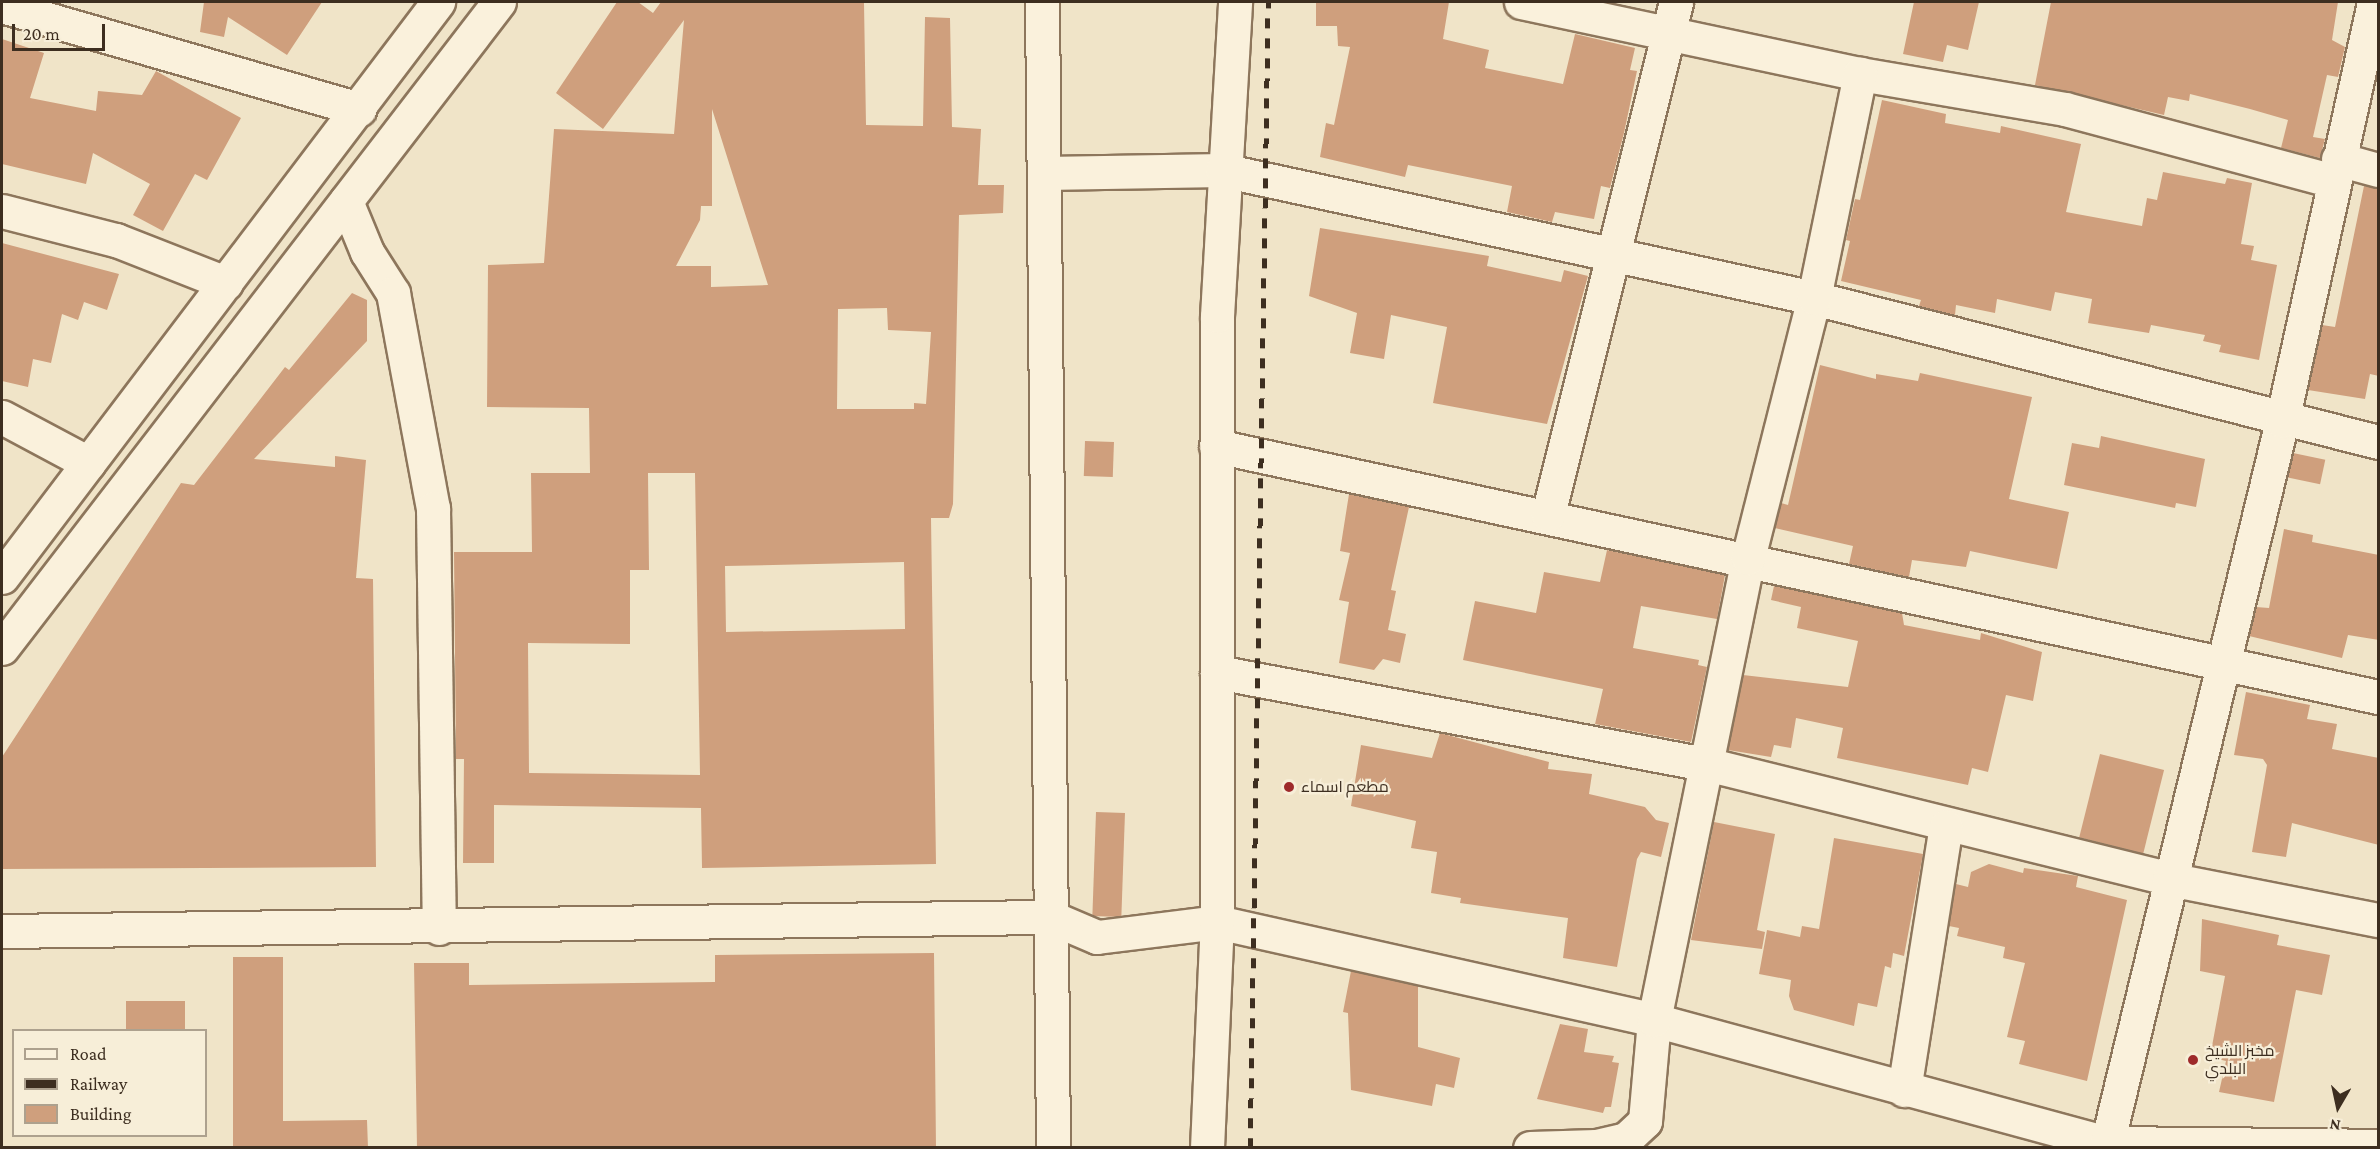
<!DOCTYPE html>
<html>
<head>
<meta charset="utf-8">
<style>
	body { margin:0 }
	#map { position:relative; width:2380px; height:1149px; overflow:hidden; background:#f0e4c8; font-family:"Crimson Pro",Cairo,serif }
	div>[style] { position:absolute }
	[style*='--x'] { left:calc(var(--x)*1px); top:calc(var(--y)*1px); width:calc(var(--w)*1px); rotate:calc(var(--a)*1deg) }
	.building>* { inset:0; background:#cf9f7d; transform-origin:0 0 }
	.roads { filter:drop-shadow(2px 0 #8d765c) drop-shadow(-2px 0 #8d765c) drop-shadow(0 2px #8d765c) drop-shadow(0 -2px #8d765c) }
	.minor>* { height:33px; margin:-16.5px; padding:0 16.5px; transform-origin:16.5px; border-radius:16.5px; background:#faf1dc }
	.tertiary>* { height:33px; margin:-16.5px; padding:0 16.5px; transform-origin:16.5px; border-radius:16.5px; background:#faf1dc }
	.secondary>* { height:33px; margin:-16.5px; padding:0 16.5px; transform-origin:16.5px; border-radius:16.5px; background:#faf1dc }
	.rail>* { height:4.5px; margin-top:-2.25px; transform-origin:0; background:repeating-linear-gradient(90deg,#3d2e20 0 10px,transparent 0 20px) }
	.dots>* { width:16px; height:16px; translate:-50% -50%; box-sizing:border-box; border:3px solid #f7eed8; border-radius:50% }
	span { translate:-50% -50%; white-space:nowrap; text-align:center; line-height:1.15; -webkit-text-stroke:4.5px #f7eed8; paint-order:stroke }
	.poi-label { font-size:16px; color:#3d2e20 }
	.left { translate:0 -50%; text-align:left }
	.frame { position:absolute; inset:0; border:3px solid #3d2e20; pointer-events:none }
	.legend { position:absolute; left:12px; top:1029px; width:195px; height:108px; box-sizing:border-box; background:#f7eed8; border:2px solid #ada18e; margin:0; padding:8px 10px; list-style:none; font-size:18px; color:#3d2e20 }
	.legend li { display:flex; align-items:center; gap:12px; height:30px }
	.legend b { width:30px; border:2px solid #ada18e }
	.north { position:absolute; left:2308px; top:1077px; width:60px; height:60px; -webkit-text-stroke:4px #f7eed8; paint-order:stroke; rotate:189deg; font-size:16px; font-weight:700; line-height:24px; text-align:center; color:#3d2e20 }
	.north::after { content:''; display:block; margin:auto; width:21px; height:27px; background:#3d2e20; clip-path:polygon(50% 0,100% 100%,50% 72%,0 100%) }
	.scale { position:absolute; left:12px; top:24px; width:93px; height:27px; box-sizing:border-box; border:3px solid #3d2e20; border-top:0; padding-left:8px; font-size:18px; line-height:21px; white-space:nowrap; color:#3d2e20; -webkit-text-stroke:4px #f7eed8; paint-order:stroke }
</style>
</head>
<body>
<div id="map">
	<div class="building">
		<i style="clip-path:polygon(204px 2px,322px 2px,287px 55px,228px 17px,224px 37px,200px 32px)"></i>
		<i style="clip-path:polygon(evenodd,617px 2px,638px 2px,653px 13px,661px 2px,864px 3px,866px 125px,923px 126px,925px 17px,950px 18px,952px 127px,981px 129px,978px 185px,1004px 185px,1003px 213px,959px 215px,953px 504px,949px 518px,931px 518px,936px 864px,702px 868px,701px 808px,494px 805px,494px 863px,463px 863px,464px 759px,456px 759px,454px 552px,532px 552px,531px 473px,590px 473px,589px 408px,487px 407px,488px 265px,544px 263px,554px 129px,674px 134px,684px 20px,603px 129px,556px 93px,617px 2px,712px 109px,740px 198px,768px 285px,711px 287px,711px 266px,676px 266px,700px 220px,701px 206px,712px 206px,712px 109px,617px 2px,887px 308px,888px 330px,931px 332px,926px 404px,914px 403px,914px 409px,837px 409px,838px 309px,887px 308px,617px 2px,648px 473px,695px 473px,700px 775px,529px 773px,528px 643px,630px 644px,630px 570px,649px 570px,648px 473px,617px 2px,904px 562px,905px 629px,726px 632px,725px 566px,904px 562px)"></i>
		<i style="clip-path:polygon(1316px 2px,1449px 2px,1443px 39px,1489px 50px,1485px 68px,1563px 84px,1575px 34px,1635px 48px,1630px 70px,1637px 71px,1624px 133px,1610px 188px,1601px 186px,1594px 219px,1555px 212px,1552px 222px,1507px 212px,1512px 186px,1408px 165px,1405px 177px,1320px 157px,1326px 123px,1334px 125px,1350px 47px,1338px 46px,1337px 26px,1316px 26px)"></i>
		<i style="clip-path:polygon(1914px 2px,1979px 2px,1968px 50px,1947px 45px,1943px 62px,1903px 54px)"></i>
		<i style="clip-path:polygon(2051px 2px,2338px 2px,2332px 40px,2345px 47px,2338px 77px,2327px 75px,2313px 137px,2325px 139px,2320px 158px,2281px 148px,2288px 120px,2250px 109px,2190px 94px,2189px 101px,2168px 97px,2164px 115px,2035px 85px)"></i>
		<i style="clip-path:polygon(2px 39px,44px 53px,30px 98px,96px 111px,98px 91px,142px 95px,156px 71px,241px 118px,207px 180px,195px 174px,163px 231px,133px 215px,150px 184px,93px 153px,86px 184px,2px 164px)"></i>
		<i style="clip-path:polygon(1882px 100px,1946px 114px,1945px 123px,2000px 133px,2001px 126px,2081px 144px,2066px 212px,2142px 226px,2147px 198px,2157px 200px,2163px 172px,2225px 184px,2227px 178px,2252px 183px,2241px 244px,2254px 246px,2251px 260px,2277px 265px,2259px 360px,2219px 352px,2221px 345px,2203px 341px,2205px 335px,2151px 325px,2149px 333px,2088px 323px,2092px 299px,2055px 292px,2051px 311px,1997px 299px,1995px 313px,1956px 305px,1955px 315px,1919px 306px,1921px 300px,1841px 281px,1850px 241px,1846px 240px,1855px 199px,1860px 200px)"></i>
		<i style="clip-path:polygon(2364px 186px,2379px 188px,2379px 376px,2370px 374px,2365px 399px,2308px 390px,2322px 325px,2335px 327px)"></i>
		<i style="clip-path:polygon(1320px 228px,1489px 256px,1487px 266px,1561px 282px,1564px 270px,1588px 276px,1547px 424px,1433px 403px,1447px 327px,1391px 315px,1384px 359px,1350px 353px,1357px 313px,1309px 296px)"></i>
		<i style="clip-path:polygon(2px 243px,119px 274px,107px 310px,84px 302px,78px 320px,62px 314px,51px 363px,33px 359px,28px 387px,2px 381px)"></i>
		<i style="clip-path:polygon(352px 293px,367px 300px,367px 341px,254px 459px,335px 467px,335px 456px,366px 460px,356px 578px,373px 579px,376px 867px,2px 869px,2px 757px,181px 483px,194px 485px,285px 367px,289px 370px)"></i>
		<i style="clip-path:polygon(1820px 365px,1876px 379px,1876px 374px,1918px 381px,1920px 373px,2032px 397px,2009px 499px,2069px 512px,2057px 569px,1970px 551px,1966px 567px,1912px 560px,1909px 577px,1849px 564px,1853px 546px,1775px 528px,1781px 503px,1788px 505px)"></i>
		<i style="clip-path:polygon(2101px 436px,2205px 459px,2196px 507px,2176px 503px,2175px 508px,2064px 485px,2072px 443px,2099px 448px)"></i>
		<i style="left:1085px;top:441px;width:29px;height:35px;rotate:2deg"></i>
		<i style="left:2293px;top:453px;width:33px;height:25px;rotate:12deg"></i>
		<i style="clip-path:polygon(1349px 494px,1409px 507px,1391px 590px,1396px 591px,1388px 630px,1406px 634px,1400px 663px,1383px 659px,1374px 670px,1339px 663px,1349px 602px,1339px 600px,1350px 553px,1340px 551px)"></i>
		<i style="clip-path:polygon(2284px 529px,2313px 535px,2312px 542px,2379px 555px,2379px 640px,2348px 635px,2342px 658px,2249px 636px,2256px 607px,2269px 608px)"></i>
		<i style="clip-path:polygon(1607px 550px,1725px 575px,1717px 619px,1641px 606px,1633px 648px,1699px 660px,1698px 665px,1707px 667px,1691px 742px,1595px 724px,1603px 689px,1463px 660px,1475px 601px,1536px 613px,1544px 572px,1600px 582px)"></i>
		<i style="clip-path:polygon(1774px 586px,1902px 613px,1904px 625px,1980px 640px,1981px 633px,2042px 652px,2033px 701px,2006px 695px,1988px 772px,1972px 768px,1968px 785px,1837px 758px,1843px 728px,1796px 718px,1791px 748px,1774px 745px,1771px 757px,1728px 750px,1743px 675px,1848px 687px,1858px 641px,1797px 628px,1801px 607px,1771px 600px)"></i>
		<i style="clip-path:polygon(2246px 692px,2310px 705px,2307px 719px,2337px 724px,2332px 749px,2379px 758px,2379px 845px,2292px 823px,2286px 857px,2252px 852px,2267px 765px,2263px 759px,2234px 755px)"></i>
		<i style="clip-path:polygon(1440px 733px,1549px 762px,1548px 769px,1592px 774px,1589px 794px,1645px 807px,1656px 820px,1669px 823px,1661px 857px,1641px 852px,1637px 859px,1617px 967px,1563px 958px,1568px 918px,1460px 903px,1461px 898px,1431px 893px,1437px 852px,1411px 848px,1416px 821px,1351px 806px,1361px 745px,1432px 758px)"></i>
		<i style="left:2100px;top:754px;width:66px;height:86px;rotate:14deg"></i>
		<i style="left:1096px;top:812px;width:29px;height:104px;rotate:2deg"></i>
		<i style="clip-path:polygon(1714px 822px,1775px 834px,1757px 930px,1765px 932px,1762px 949px,1691px 940px)"></i>
		<i style="clip-path:polygon(1834px 838px,1923px 854px,1904px 956px,1893px 953px,1891px 968px,1885px 966px,1877px 1007px,1858px 1003px,1854px 1026px,1794px 1010px,1789px 996px,1791px 980px,1759px 974px,1767px 930px,1800px 937px,1802px 926px,1819px 929px)"></i>
		<i style="clip-path:polygon(1989px 864px,2023px 873px,2024px 868px,2078px 876px,2076px 887px,2127px 900px,2087px 1081px,2019px 1064px,2025px 1041px,2007px 1037px,2025px 963px,2003px 958px,2005px 947px,1957px 936px,1959px 928px,1949px 926px,1956px 884px,1968px 887px,1971px 872px)"></i>
		<i style="clip-path:polygon(2202px 919px,2279px 935px,2277px 945px,2330px 955px,2322px 995px,2296px 990px,2274px 1102px,2219px 1092px,2226px 1061px,2210px 1057px,2225px 976px,2200px 971px)"></i>
		<i style="clip-path:polygon(934px 953px,936px 1148px,417px 1148px,414px 963px,469px 963px,469px 985px,715px 982px,715px 955px)"></i>
		<i style="clip-path:polygon(233px 957px,283px 957px,283px 1121px,367px 1120px,368px 1148px,233px 1148px)"></i>
		<i style="clip-path:polygon(1351px 971px,1418px 986px,1418px 1047px,1460px 1058px,1454px 1088px,1436px 1084px,1432px 1106px,1351px 1090px,1348px 1013px,1343px 1012px)"></i>
		<i style="left:126px;top:1001px;width:59px;height:29px"></i>
		<i style="clip-path:polygon(1560px 1024px,1588px 1029px,1584px 1052px,1614px 1056px,1612px 1062px,1619px 1063px,1611px 1107px,1605px 1107px,1603px 1113px,1537px 1099px)"></i>
	</div>
	<div class="roads">
		<div class="minor">
			<i style="--x:1521;--y:2;--w:347;--a:12"></i>
			<i style="--x:1860;--y:74;--w:208;--a:9.7"></i>
			<i style="--x:2065;--y:109;--w:278;--a:15"></i>
			<i style="--x:2;--y:6;--w:372;--a:16.1"></i>
			<i style="--x:2338;--y:159;--w:41;--a:15.4"></i>
			<i style="--x:1046;--y:173;--w:176;--a:-1"></i>
			<i style="--x:1222;--y:170;--w:606;--a:12.2"></i>
			<i style="--x:1814;--y:298;--w:582;--a:14.32"></i>
			<i style="--x:346;--y:201;--w:55;--a:67.6"></i>
			<i style="--x:367;--y:252;--w:49;--a:57.6"></i>
			<i style="--x:393;--y:293;--w:219;--a:79.5"></i>
			<i style="--x:433;--y:508;--w:420;--a:89.2"></i>
			<i style="--x:2;--y:211;--w:118;--a:14.3"></i>
			<i style="--x:116;--y:240;--w:118;--a:21.4"></i>
			<i style="--x:2;--y:417;--w:98;--a:28.1"></i>
			<i style="--x:1216;--y:446;--w:1189;--a:12.19"></i>
			<i style="--x:1548;--y:515;--w:529;--a:-75.99"></i>
			<i style="--x:1217;--y:672;--w:502;--a:10.68"></i>
			<i style="--x:1710;--y:765;--w:473;--a:13.9"></i>
			<i style="--x:2169;--y:879;--w:213;--a:11.1"></i>
			<i style="--x:2;--y:931;--w:1048;--a:-0.77"></i>
			<i style="--x:1050;--y:917;--w:51;--a:23.1"></i>
			<i style="--x:1097;--y:937;--w:121;--a:-7.1"></i>
			<i style="--x:1217;--y:922;--w:448;--a:12.6"></i>
			<i style="--x:1654;--y:1020;--w:469;--a:15.2"></i>
			<i style="--x:2107;--y:1143;--w:271;--a:0.6"></i>
			<i style="--x:1904;--y:1090;--w:267;--a:-81"></i>
			<i style="--x:1207;--y:1148;--w:226;--a:-87.5"></i>
			<i style="--x:1217;--y:922;--w:606;--a:-90"></i>
			<i style="--x:1217;--y:316;--w:315;--a:-86.7"></i>
			<i style="--x:1530;--y:1148;--w:66;--a:-1.7"></i>
			<i style="--x:1596;--y:1146;--w:31;--a:-13"></i>
			<i style="--x:1626;--y:1139;--w:26;--a:-43"></i>
			<i style="--x:1645;--y:1121;--w:101;--a:-84.9"></i>
			<i style="--x:1654;--y:1020;--w:471;--a:-78.5"></i>
			<i style="--x:1748;--y:558;--w:268;--a:-75.8"></i>
			<i style="--x:1814;--y:298;--w:229;--a:-78.4"></i>
			<i style="--x:2106;--y:1148;--w:748;--a:-76.39"></i>
			<i style="--x:2282;--y:421;--w:429;--a:-77.6"></i>
		</div>
		<div class="tertiary">
			<i style="--x:1042;--y:2;--w:1146;--a:89.45"></i>
		</div>
		<div class="secondary">
			<i style="--x:2;--y:577;--w:722;--a:-52.83"></i>
			<i style="--x:2;--y:648;--w:815;--a:-52.43"></i>
		</div>
	</div>
	<div class="rail">
		<i style="--x:1250;--y:1148;--w:1146;--a:-89.1"></i>
	</div>
	<div class="dots">
		<i style="left:1289px;top:787px;background:#9e2a2b"></i>
		<i style="left:2193px;top:1060px;background:#9e2a2b"></i>
	</div>
	<div class="poi-label">
		<span class="left" style="left:1301px;top:787px">مطعم اسماء</span>
		<span class="left" style="left:2205px;top:1060px">مخبز الشيخ<br>البلدي</span>
	</div>
	<div class="frame"></div>
	<ul class="legend">
	<li><b style="height:8px;background:#faf1dc"></b>Road</li>
	<li><b style="height:8px;background:#3d2e20"></b>Railway</li>
	<li><b style="height:16px;background:#cf9f7d"></b>Building</li>
	</ul>
	<div class="north">N</div>
	<div class="scale">20 m</div>
</div>
</body>
</html>
